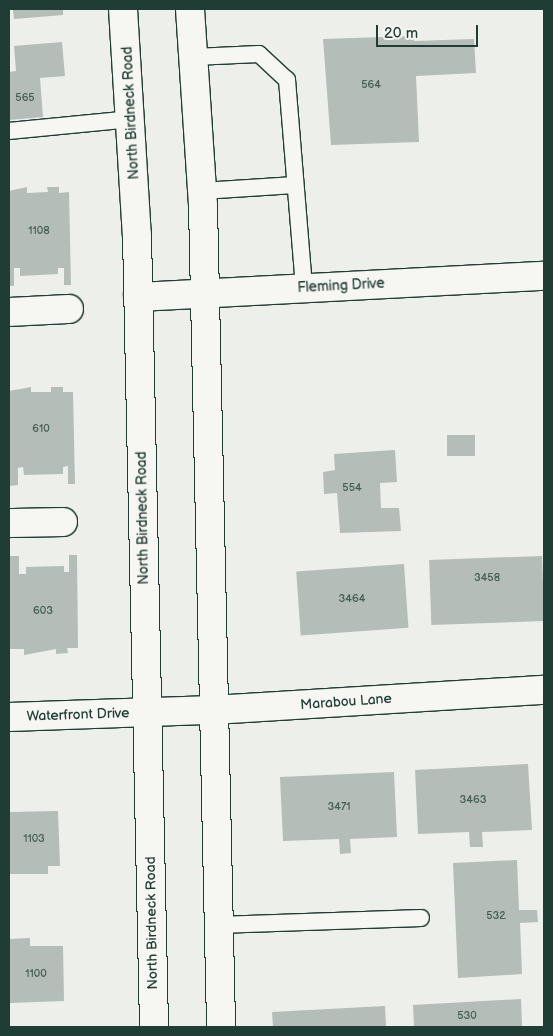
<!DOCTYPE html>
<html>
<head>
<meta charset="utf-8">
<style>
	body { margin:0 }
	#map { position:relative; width:553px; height:1036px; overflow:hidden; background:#edefea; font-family:"Balsamiq Sans",sans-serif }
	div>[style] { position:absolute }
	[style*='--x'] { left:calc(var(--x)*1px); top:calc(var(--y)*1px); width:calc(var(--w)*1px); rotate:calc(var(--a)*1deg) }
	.building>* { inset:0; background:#b4bdb8; transform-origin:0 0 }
	.roads { filter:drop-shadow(1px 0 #1f3d34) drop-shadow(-1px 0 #1f3d34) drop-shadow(0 1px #1f3d34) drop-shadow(0 -1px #1f3d34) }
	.service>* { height:16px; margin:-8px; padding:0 8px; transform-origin:8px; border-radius:8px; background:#f6f6f2 }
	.minor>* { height:28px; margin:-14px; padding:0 14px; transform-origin:14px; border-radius:14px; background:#f6f6f2 }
	.secondary>* { height:28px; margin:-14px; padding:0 14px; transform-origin:14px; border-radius:14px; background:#f6f6f2 }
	span { translate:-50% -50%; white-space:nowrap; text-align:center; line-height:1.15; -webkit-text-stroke:4px #f6f6f2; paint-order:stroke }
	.number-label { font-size:11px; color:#445d55 }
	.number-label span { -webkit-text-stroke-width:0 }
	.street-label { font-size:14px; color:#1f3d34 }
	.frame { position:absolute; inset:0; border:10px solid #1f3d34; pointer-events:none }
	.scale { position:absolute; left:376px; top:25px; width:102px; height:22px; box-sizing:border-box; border:2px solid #1f3d34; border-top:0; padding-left:6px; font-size:15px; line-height:18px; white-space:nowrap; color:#1f3d34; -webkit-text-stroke:4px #f6f6f2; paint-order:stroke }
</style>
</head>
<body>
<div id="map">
	<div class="building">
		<i style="clip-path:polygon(13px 9px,63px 9px,63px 15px,14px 19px)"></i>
		<i style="clip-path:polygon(414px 36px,414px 41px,474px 39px,476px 73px,416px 76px,419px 142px,331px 145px,323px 39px)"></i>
		<i style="clip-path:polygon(62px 42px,65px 76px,40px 78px,43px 117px,9px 120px,9px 72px,16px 71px,14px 46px)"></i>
		<i style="clip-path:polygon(27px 187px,27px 193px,48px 192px,47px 187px,59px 187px,59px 193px,69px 192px,71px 285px,64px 285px,64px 268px,58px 268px,58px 274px,20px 276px,20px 268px,14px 268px,14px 286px,9px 286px,9px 191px)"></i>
		<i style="clip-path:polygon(31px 387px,31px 392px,51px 392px,51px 387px,63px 387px,63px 392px,73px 392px,75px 484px,68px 484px,68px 466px,63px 467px,63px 474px,24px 475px,23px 467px,18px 468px,18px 485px,9px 486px,9px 391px)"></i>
		<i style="left:447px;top:435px;width:28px;height:21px"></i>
		<i style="clip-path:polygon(395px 450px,397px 482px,380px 483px,381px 508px,399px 508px,401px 531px,340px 533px,337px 493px,324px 494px,323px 472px,335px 470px,334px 454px)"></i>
		<i style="clip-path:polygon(69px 555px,77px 555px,78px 648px,67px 648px,68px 653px,56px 654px,56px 649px,24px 655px,24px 649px,9px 649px,9px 556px,19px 556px,19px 574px,26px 574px,26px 567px,64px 566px,64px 572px,69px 572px)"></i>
		<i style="left:542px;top:556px;width:65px;height:113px;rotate:88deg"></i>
		<i style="left:404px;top:564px;width:64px;height:108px;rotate:86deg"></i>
		<i style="clip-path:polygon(528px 764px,532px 830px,482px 832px,483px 847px,470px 847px,469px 832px,418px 834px,415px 770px)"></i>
		<i style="clip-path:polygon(394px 772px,397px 837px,350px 839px,351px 853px,340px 854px,339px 839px,283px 841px,280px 777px)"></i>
		<i style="clip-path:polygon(58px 811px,60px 866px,48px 866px,48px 874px,9px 874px,9px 812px)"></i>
		<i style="clip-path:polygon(517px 860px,519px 910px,537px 910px,538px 922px,520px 923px,522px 974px,458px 978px,453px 863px)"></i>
		<i style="clip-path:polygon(30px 938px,30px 946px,63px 946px,64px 1001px,9px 1003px,9px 939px)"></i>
		<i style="clip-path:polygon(521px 999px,522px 1027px,414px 1027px,413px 1005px)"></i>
		<i style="clip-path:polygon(385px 1006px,386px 1027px,273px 1027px,272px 1012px)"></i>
	</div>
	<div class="roads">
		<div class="service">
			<i style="--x:194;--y:57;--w:65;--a:-2.6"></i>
			<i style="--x:259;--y:54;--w:38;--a:43"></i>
			<i style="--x:287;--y:80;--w:209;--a:85.3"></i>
			<i style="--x:9;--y:131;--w:123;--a:-5.6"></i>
			<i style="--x:202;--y:191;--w:93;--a:-3.7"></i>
			<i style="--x:218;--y:925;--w:203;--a:-2"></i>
		</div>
		<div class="minor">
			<i style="--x:138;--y:297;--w:407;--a:-3"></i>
			<i style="--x:9;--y:312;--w:60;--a:-2.9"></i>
			<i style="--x:9;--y:523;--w:54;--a:-1.1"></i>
			<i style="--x:9;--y:717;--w:204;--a:-2"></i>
			<i style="--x:213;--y:710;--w:332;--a:-3.5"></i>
		</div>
		<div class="secondary">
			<i style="--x:123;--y:9;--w:226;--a:86.5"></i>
			<i style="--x:137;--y:235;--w:792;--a:88.77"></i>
			<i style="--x:190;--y:9;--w:197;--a:86.2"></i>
			<i style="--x:203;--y:206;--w:821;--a:88.74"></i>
		</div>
	</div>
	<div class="number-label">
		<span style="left:371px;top:85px">564</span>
		<span style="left:25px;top:98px">565</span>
		<span style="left:39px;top:231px">1108</span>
		<span style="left:41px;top:429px">610</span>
		<span style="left:352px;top:488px">554</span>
		<span style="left:487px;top:578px">3458</span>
		<span style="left:352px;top:599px">3464</span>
		<span style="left:43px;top:611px">603</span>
		<span style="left:473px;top:800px">3463</span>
		<span style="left:339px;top:807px">3471</span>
		<span style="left:34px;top:839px">1103</span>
		<span style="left:496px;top:916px">532</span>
		<span style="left:36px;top:974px">1100</span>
		<span style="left:467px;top:1016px">530</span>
	</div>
	<div class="street-label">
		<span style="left:131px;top:113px;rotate:-93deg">North Birdneck Road</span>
		<span style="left:341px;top:286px;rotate:-3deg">Fleming Drive</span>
		<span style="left:143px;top:518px;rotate:-91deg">North Birdneck Road</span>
		<span style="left:346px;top:702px;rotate:-4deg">Marabou Lane</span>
		<span style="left:78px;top:715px;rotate:-2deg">Waterfront Drive</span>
		<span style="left:152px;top:923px;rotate:-91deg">North Birdneck Road</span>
	</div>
	<div class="frame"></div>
	<div class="scale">20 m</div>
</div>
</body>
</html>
